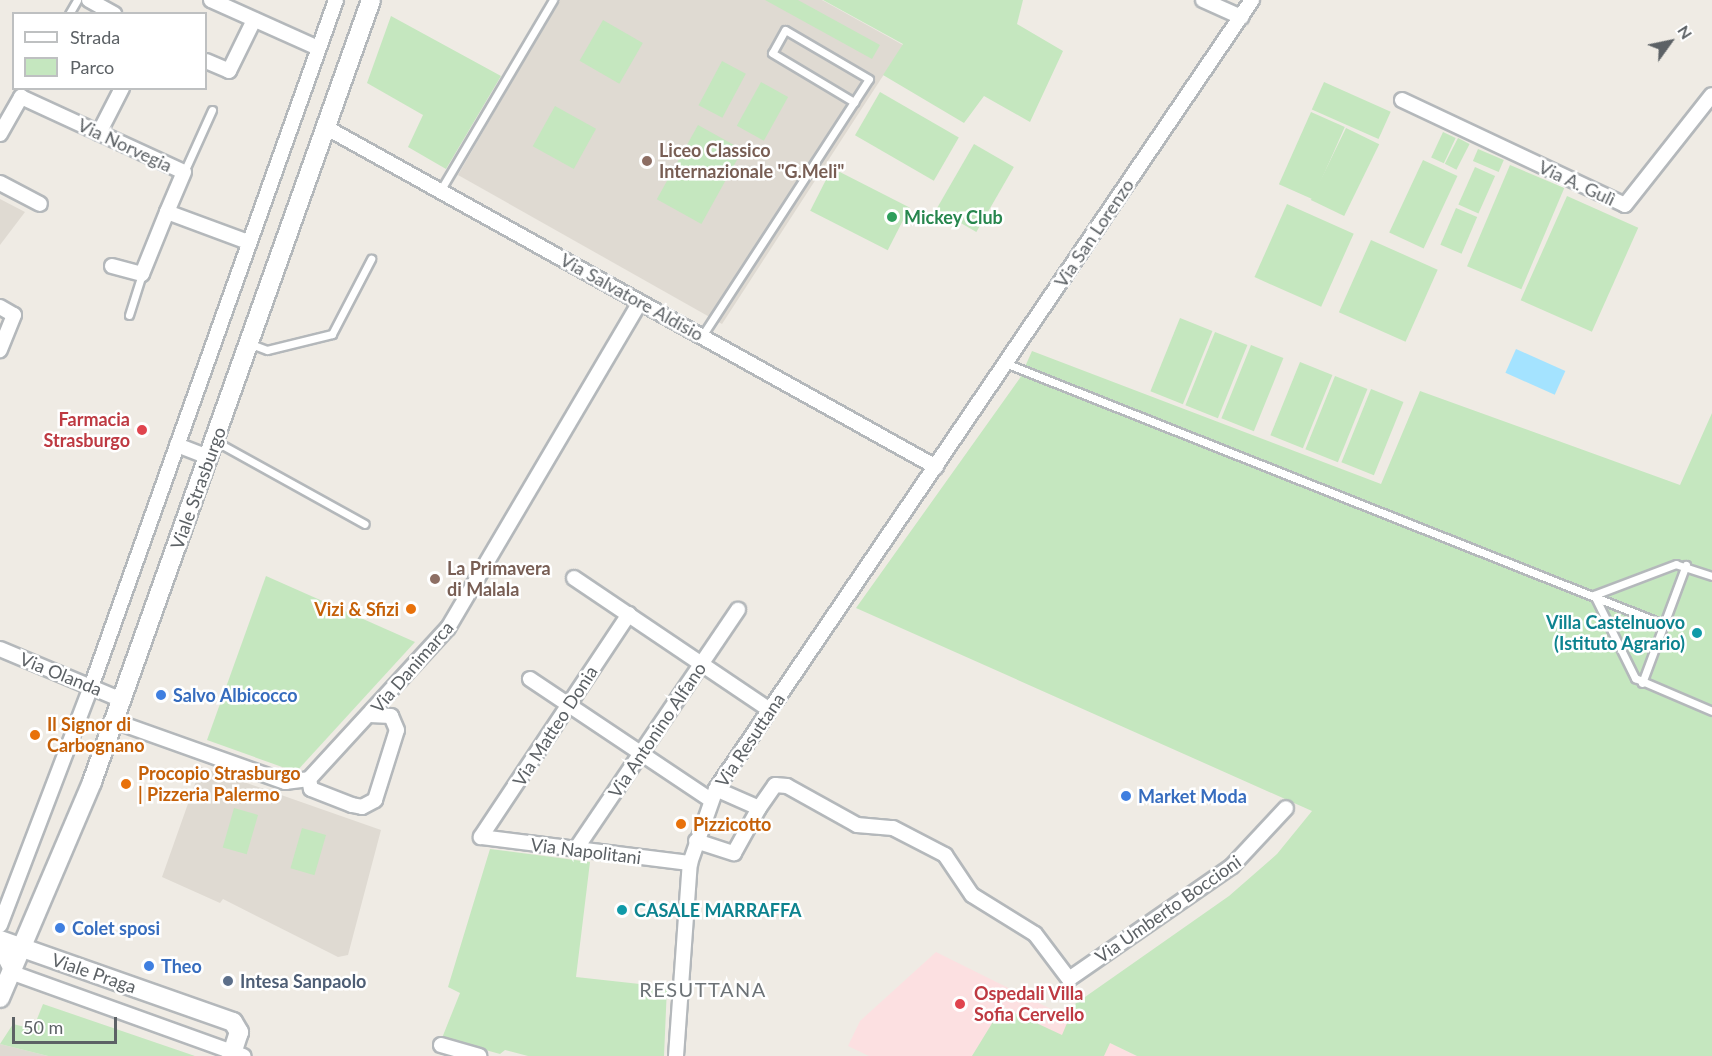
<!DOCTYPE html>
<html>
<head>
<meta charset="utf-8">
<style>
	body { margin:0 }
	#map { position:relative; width:1712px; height:1056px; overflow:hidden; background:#efebe4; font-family:Lato,sans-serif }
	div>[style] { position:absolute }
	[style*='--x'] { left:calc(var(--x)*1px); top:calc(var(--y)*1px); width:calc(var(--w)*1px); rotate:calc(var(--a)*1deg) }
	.education>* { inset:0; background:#dfdad2 }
	.medical>* { inset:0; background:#fce0e1 }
	.green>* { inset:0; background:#c5e7bf; transform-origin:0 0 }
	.water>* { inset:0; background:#a4e3ff; transform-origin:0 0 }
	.roads { filter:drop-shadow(2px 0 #b4b8bb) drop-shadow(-2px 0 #b4b8bb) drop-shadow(0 2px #b4b8bb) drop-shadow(0 -2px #b4b8bb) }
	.service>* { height:7px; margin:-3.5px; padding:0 3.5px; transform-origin:3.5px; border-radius:3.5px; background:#fff }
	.minor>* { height:14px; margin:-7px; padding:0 7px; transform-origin:7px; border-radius:7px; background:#fff }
	.tertiary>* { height:18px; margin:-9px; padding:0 9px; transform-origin:9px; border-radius:9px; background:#fff }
	.dots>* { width:16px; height:16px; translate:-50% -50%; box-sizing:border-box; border:3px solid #fff; border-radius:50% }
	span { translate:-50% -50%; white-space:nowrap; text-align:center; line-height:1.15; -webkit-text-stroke:5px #fff; paint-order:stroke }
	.street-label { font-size:18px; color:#5c6165 }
	.education-label { font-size:18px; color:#785e54; font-weight:700 }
	.left { translate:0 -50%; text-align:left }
	.leisure-label { font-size:18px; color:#27864d; font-weight:700 }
	.health-label { font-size:18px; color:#be3a42; font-weight:700 }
	.right { translate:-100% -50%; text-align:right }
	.food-label { font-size:18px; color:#c56008; font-weight:700 }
	.culture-label { font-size:18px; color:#0d838f; font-weight:700 }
	.shop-label { font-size:18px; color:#366cbe; font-weight:700 }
	.service-label { font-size:18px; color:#4e5e75; font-weight:700 }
	.neighbourhood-label { font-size:20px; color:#6d7377; letter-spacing:1.5px }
	.legend { position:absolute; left:12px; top:12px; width:195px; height:78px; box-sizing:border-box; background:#fff; border:2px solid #bec0c1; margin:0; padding:8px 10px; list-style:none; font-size:18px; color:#5c6165 }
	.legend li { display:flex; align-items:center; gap:12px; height:30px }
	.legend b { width:30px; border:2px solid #bec0c1 }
	.north { position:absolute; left:1640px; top:12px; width:60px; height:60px; -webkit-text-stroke:4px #fff; paint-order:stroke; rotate:57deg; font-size:16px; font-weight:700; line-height:24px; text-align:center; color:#5c6165 }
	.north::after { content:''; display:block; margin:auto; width:21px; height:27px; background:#5c6165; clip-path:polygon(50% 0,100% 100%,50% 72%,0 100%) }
	.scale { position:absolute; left:12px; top:1017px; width:105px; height:27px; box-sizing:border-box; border:3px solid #5c6165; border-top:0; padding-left:8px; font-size:18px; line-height:21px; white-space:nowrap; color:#5c6165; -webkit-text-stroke:4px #fff; paint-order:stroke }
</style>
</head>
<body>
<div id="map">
	<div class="education">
		<i style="clip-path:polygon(559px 0,822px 0,903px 45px,722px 324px,458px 175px)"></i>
		<i style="clip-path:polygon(0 199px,25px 212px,0 245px)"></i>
		<i style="clip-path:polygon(201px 767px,381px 830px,348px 955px,338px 957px,223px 899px,220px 903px,162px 877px)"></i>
		<i style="clip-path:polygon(0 1044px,48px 1056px,0 1056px)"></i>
	</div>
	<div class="medical">
		<i style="clip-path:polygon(936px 952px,1069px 1018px,1068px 1023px,1137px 1056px,869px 1056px,848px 1046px,860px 1021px)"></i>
	</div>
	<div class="green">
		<i style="clip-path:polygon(765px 0,798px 0,880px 45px,872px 59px)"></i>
		<i style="clip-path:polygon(823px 0,1023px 0,1017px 24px,1063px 51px,1030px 122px,984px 96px,964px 123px,883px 75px,903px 44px)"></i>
		<i style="clip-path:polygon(391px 16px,501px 76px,446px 169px,408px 147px,423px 115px,367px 83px)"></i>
		<i style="left:603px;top:20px;width:46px;height:47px;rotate:30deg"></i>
		<i style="left:722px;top:61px;width:27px;height:50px;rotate:28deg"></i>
		<i style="left:761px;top:82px;width:31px;height:50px;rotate:29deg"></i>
		<i style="left:1324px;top:82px;width:73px;height:30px;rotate:24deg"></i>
		<i style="left:880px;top:92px;width:91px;height:50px;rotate:30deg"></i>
		<i style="left:555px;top:106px;width:47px;height:46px;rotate:29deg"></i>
		<i style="left:1311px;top:112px;width:37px;height:79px;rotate:24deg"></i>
		<i style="left:698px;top:125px;width:51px;height:85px;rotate:29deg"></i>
		<i style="left:1346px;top:128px;width:37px;height:80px;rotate:26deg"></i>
		<i style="left:1443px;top:132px;width:14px;height:28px;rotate:25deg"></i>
		<i style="left:1458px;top:138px;width:13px;height:29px;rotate:27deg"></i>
		<i style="left:974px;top:144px;width:46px;height:75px;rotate:30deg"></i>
		<i style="left:1478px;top:149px;width:28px;height:13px;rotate:23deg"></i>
		<i style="left:1423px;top:160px;width:38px;height:80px;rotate:25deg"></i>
		<i style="left:1510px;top:165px;width:59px;height:110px;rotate:23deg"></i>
		<i style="left:1475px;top:167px;width:22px;height:41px;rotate:24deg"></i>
		<i style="left:832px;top:168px;width:87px;height:48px;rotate:27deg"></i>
		<i style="left:1567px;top:196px;width:78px;height:114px;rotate:24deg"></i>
		<i style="left:1287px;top:204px;width:73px;height:80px;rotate:24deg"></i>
		<i style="left:1456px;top:208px;width:23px;height:40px;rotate:23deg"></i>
		<i style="left:1371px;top:240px;width:73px;height:79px;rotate:24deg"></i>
		<i style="left:1180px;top:318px;width:35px;height:79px;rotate:22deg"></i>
		<i style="left:1215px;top:332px;width:35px;height:79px;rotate:22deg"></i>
		<i style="left:1251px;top:345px;width:35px;height:79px;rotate:22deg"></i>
		<i style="clip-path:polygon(1032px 351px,1381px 484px,1420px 391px,1680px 485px,1712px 413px,1712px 1056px,1137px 1056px,1110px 1043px,1104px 1056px,972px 1056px,1002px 1007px,1062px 1035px,1075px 1004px,1229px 896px,1277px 854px,1312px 811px,856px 608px,1020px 378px)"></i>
		<i style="left:1300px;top:362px;width:35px;height:79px;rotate:22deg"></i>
		<i style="left:1335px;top:376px;width:35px;height:79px;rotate:22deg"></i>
		<i style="left:1371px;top:389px;width:35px;height:79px;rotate:22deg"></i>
		<i style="clip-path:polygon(266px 576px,415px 642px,296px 772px,207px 740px)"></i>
		<i style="left:234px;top:808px;width:25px;height:41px;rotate:16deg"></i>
		<i style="left:302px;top:828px;width:25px;height:42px;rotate:16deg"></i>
		<i style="clip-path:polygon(490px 849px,590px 862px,576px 977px,667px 987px,664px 1056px,528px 1056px,505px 1050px,500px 1054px,442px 1038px,460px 993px,448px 987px)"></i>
		<i style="clip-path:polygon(43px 1004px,195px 1056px,48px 1056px,0 1044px,13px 1024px,33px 1029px)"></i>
	</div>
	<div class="water">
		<i style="left:1516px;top:349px;width:54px;height:26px;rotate:24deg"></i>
	</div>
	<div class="roads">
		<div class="service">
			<i style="--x:69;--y:14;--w:16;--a:-60"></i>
			<i style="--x:184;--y:172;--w:68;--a:-65.7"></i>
			<i style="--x:440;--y:191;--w:222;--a:-59.4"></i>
			<i style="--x:129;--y:315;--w:43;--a:-72.4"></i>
			<i style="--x:702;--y:336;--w:306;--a:-57"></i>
			<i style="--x:869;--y:79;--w:97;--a:-149.7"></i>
			<i style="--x:785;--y:30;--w:26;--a:119"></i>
			<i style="--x:772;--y:53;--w:96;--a:30.9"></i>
			<i style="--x:251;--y:344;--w:17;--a:21"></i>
			<i style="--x:267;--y:350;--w:67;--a:-13.8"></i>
			<i style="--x:332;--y:334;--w:85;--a:-62.5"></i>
			<i style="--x:1005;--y:363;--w:708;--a:21.64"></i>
			<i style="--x:215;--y:441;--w:171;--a:29"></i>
			<i style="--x:1712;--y:576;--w:38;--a:-162"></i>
			<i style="--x:1676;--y:564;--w:88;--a:159.3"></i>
			<i style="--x:1594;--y:595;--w:93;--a:63.7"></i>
			<i style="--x:1635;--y:678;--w:84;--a:23.2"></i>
			<i style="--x:1642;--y:683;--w:126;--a:-69.6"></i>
		</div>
		<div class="minor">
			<i style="--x:89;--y:0;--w:29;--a:29"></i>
			<i style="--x:211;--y:0;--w:117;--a:24.2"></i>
			<i style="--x:1203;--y:0;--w:42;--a:24.1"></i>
			<i style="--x:206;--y:61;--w:25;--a:23"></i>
			<i style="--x:229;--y:71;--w:57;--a:-63.9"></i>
			<i style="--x:1402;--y:100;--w:246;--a:25.2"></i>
			<i style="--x:1625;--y:205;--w:140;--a:-51.7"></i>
			<i style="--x:327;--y:128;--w:697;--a:29.1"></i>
			<i style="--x:99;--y:133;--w:51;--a:-62.9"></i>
			<i style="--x:0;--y:134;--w:43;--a:-60.4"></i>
			<i style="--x:21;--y:97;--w:179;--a:24.7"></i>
			<i style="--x:184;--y:172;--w:43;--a:113"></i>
			<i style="--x:167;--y:212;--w:86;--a:20.3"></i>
			<i style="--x:0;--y:183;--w:45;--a:27.7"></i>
			<i style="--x:112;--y:266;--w:31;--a:15"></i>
			<i style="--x:142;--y:274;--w:67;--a:-68"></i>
			<i style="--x:0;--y:307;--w:16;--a:30"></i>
			<i style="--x:14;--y:315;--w:38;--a:112"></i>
			<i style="--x:177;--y:445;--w:34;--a:21"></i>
			<i style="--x:574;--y:578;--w:236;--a:34"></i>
			<i style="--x:629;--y:614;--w:268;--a:123.6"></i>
			<i style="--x:481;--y:837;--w:211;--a:7.1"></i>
			<i style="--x:0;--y:649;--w:132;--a:22.7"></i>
			<i style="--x:530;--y:679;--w:218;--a:33.8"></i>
			<i style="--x:114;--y:721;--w:182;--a:19.6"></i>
			<i style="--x:285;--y:782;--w:24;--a:-7"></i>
			<i style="--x:309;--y:779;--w:205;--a:-47.4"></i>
			<i style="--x:448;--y:628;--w:378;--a:-59.5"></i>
			<i style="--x:309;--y:779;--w:10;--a:79"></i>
			<i style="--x:311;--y:789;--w:44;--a:21.3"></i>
			<i style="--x:352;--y:805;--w:10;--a:11"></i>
			<i style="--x:362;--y:807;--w:15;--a:-28"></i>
			<i style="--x:375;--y:800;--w:73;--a:-72.6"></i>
			<i style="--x:397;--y:730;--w:15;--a:-113"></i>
			<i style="--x:391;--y:716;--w:21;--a:-177"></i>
			<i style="--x:759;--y:808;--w:28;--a:-55"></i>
			<i style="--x:775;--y:785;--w:12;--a:5"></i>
			<i style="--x:787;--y:786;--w:80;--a:29.1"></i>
			<i style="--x:857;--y:825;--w:36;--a:5"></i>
			<i style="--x:893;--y:828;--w:59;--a:27.4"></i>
			<i style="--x:945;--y:855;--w:48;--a:56"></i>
			<i style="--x:972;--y:895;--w:74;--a:31.8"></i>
			<i style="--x:1035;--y:934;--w:56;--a:52.9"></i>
			<i style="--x:1069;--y:979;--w:198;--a:-34.7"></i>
			<i style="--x:1232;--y:866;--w:79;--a:-47"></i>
			<i style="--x:696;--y:841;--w:40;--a:18"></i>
			<i style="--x:734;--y:853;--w:51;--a:-60.9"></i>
			<i style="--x:759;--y:808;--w:47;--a:-156.2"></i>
			<i style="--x:576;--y:849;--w:289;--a:-55.9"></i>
			<i style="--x:0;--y:925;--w:255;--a:-69.1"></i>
			<i style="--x:91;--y:687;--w:729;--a:-70.37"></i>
			<i style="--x:0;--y:948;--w:28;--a:63"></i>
			<i style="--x:13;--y:973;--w:245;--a:19.8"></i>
			<i style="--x:441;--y:1045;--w:40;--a:16"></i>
			<i style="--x:676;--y:1056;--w:194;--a:-85.9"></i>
			<i style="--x:690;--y:863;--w:78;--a:-70.6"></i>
			<i style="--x:716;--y:789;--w:954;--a:-55.81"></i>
		</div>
		<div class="tertiary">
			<i style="--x:0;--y:940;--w:247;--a:19.4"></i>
			<i style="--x:233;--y:1022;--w:12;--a:59"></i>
			<i style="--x:239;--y:1032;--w:25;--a:108"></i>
			<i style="--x:0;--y:998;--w:235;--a:-66.9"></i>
			<i style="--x:92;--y:782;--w:830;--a:-70.36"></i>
		</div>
	</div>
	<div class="dots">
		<i style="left:647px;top:161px;background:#8d6e63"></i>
		<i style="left:892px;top:217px;background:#2e9e5b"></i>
		<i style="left:142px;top:430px;background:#e0444e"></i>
		<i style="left:435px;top:579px;background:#8d6e63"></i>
		<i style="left:411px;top:609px;background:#e8710a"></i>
		<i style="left:1697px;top:633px;background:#0f9aa8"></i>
		<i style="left:161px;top:695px;background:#3f7fe0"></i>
		<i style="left:35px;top:735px;background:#e8710a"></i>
		<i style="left:126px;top:784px;background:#e8710a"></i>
		<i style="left:1126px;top:796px;background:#3f7fe0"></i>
		<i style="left:681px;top:824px;background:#e8710a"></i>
		<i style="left:622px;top:910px;background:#0f9aa8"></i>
		<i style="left:60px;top:928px;background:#3f7fe0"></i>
		<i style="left:149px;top:966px;background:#3f7fe0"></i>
		<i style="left:228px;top:981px;background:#5c6f8a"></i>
		<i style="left:960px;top:1004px;background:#e0444e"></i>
	</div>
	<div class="street-label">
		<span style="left:125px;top:145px;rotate:25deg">Via Norvegia</span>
		<span style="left:1577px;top:183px;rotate:25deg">Via A. Gulì</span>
		<span style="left:1094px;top:233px;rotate:-56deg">Via San Lorenzo</span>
		<span style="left:632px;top:297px;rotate:29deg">Via Salvatore Aldisio</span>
		<span style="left:198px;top:488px;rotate:-70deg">Viale Strasburgo</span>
		<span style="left:412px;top:667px;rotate:-49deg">Via Danimarca</span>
		<span style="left:61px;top:674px;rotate:22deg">Via Olanda</span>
		<span style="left:555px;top:726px;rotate:-57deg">Via Matteo Donia</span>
		<span style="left:657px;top:730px;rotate:-56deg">Via Antonino Alfano</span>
		<span style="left:750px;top:740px;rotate:-56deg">Via Resuttana</span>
		<span style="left:586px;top:851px;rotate:7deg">Via Napolitani</span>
		<span style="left:1168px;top:909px;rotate:-35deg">Via Umberto Boccioni</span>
		<span style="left:94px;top:973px;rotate:19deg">Viale Praga</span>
	</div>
	<div class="education-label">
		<span class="left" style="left:659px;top:161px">Liceo Classico<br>Internazionale "G.Meli"</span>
		<span class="left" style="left:447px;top:579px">La Primavera<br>di Malala</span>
	</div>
	<div class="leisure-label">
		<span class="left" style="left:904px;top:217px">Mickey Club</span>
	</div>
	<div class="health-label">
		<span class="right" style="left:130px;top:430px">Farmacia<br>Strasburgo</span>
		<span class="left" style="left:974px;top:1004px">Ospedali Villa<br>Sofia Cervello</span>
	</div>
	<div class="food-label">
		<span class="right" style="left:399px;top:609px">Vizi &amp; Sfizi</span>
		<span class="left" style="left:47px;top:735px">Il Signor di<br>Carbognano</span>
		<span class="left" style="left:138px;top:784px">Procopio Strasburgo<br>| Pizzeria Palermo</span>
		<span class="left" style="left:693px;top:824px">Pizzicotto</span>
	</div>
	<div class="culture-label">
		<span class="right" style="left:1685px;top:633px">Villa Castelnuovo<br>(Istituto Agrario)</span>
		<span class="left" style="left:634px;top:910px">CASALE MARRAFFA</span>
	</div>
	<div class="shop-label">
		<span class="left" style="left:173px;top:695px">Salvo Albicocco</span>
		<span class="left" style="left:1138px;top:796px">Market Moda</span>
		<span class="left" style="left:72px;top:928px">Colet sposi</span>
		<span class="left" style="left:161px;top:966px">Theo</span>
	</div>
	<div class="service-label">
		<span class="left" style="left:240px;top:981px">Intesa Sanpaolo</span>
	</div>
	<div class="neighbourhood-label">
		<span style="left:703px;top:989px">RESUTTANA</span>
	</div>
	<ul class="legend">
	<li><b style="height:8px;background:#fff"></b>Strada</li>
	<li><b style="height:16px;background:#c5e7bf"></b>Parco</li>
	</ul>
	<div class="north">N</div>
	<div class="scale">50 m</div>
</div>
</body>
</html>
